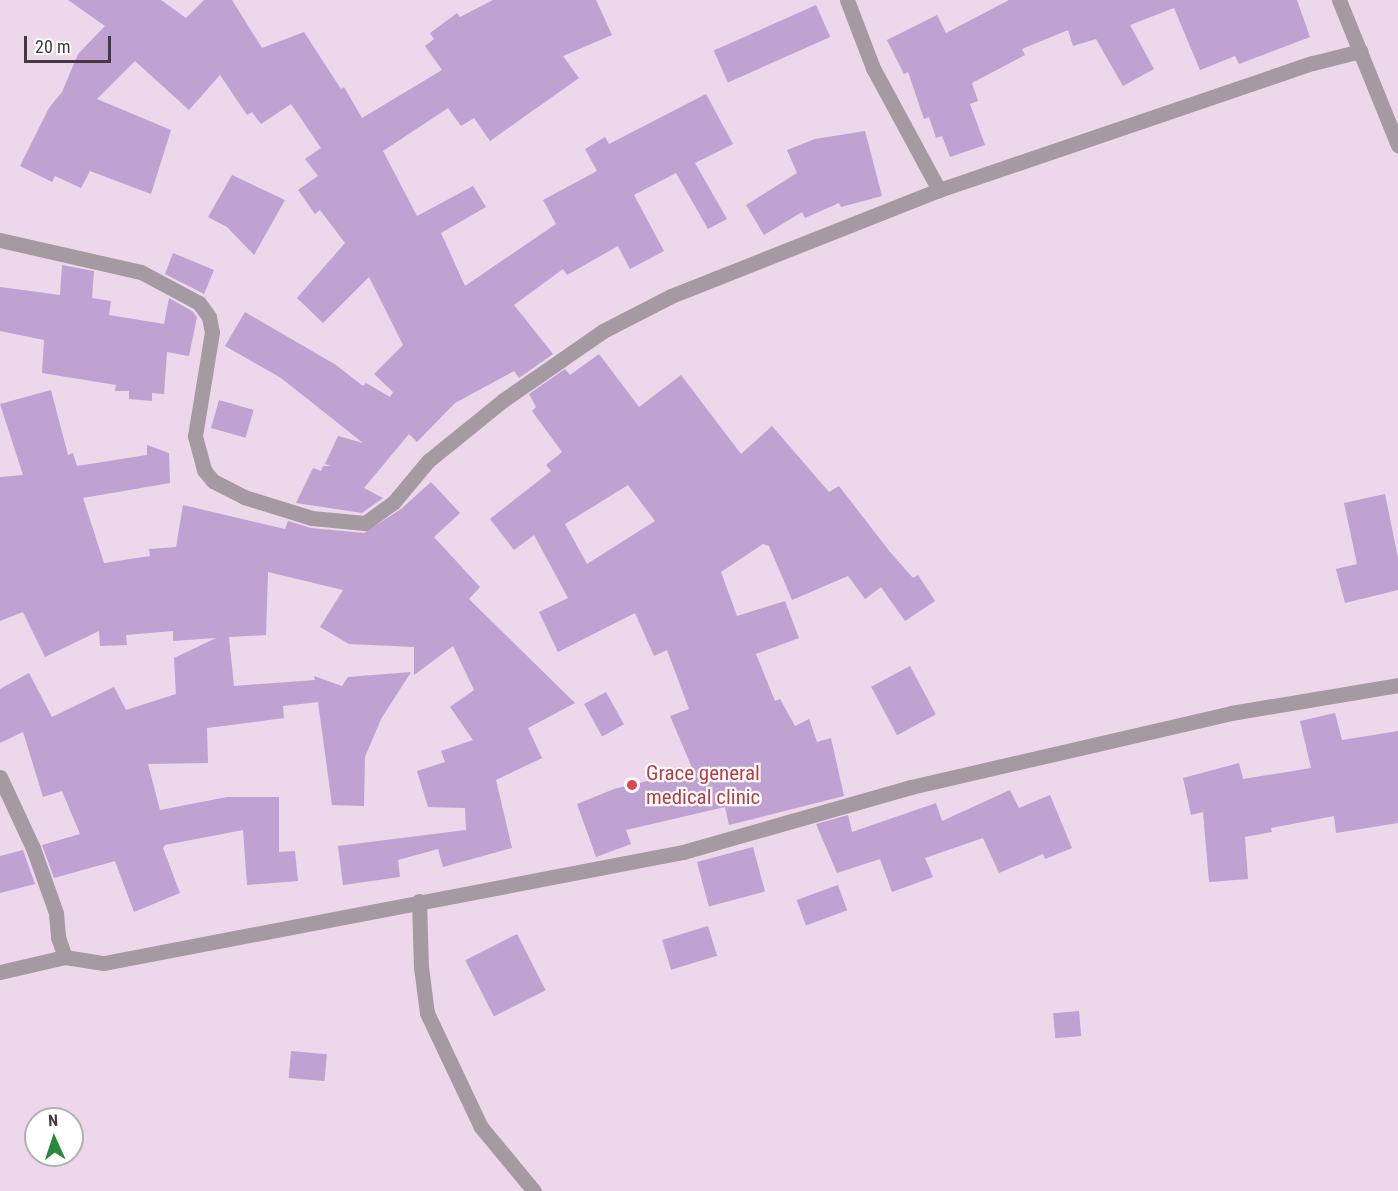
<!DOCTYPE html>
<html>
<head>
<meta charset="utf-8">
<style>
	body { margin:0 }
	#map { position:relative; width:1398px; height:1191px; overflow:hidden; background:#ecd7eb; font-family:"Roboto Condensed",sans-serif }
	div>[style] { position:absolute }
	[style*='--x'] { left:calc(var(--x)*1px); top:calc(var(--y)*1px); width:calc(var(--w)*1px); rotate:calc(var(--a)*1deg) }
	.building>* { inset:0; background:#bfa1d2; transform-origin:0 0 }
	.street>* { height:15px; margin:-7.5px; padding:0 7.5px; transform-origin:7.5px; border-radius:7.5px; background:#a59aa1 }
	.dots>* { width:16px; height:16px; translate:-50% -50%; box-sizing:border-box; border:3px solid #fff; border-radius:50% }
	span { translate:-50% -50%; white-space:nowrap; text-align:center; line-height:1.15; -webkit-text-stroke:4.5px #fff; paint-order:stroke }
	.health-label { font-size:21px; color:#be3a42 }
	.left { translate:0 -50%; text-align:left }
	.north { position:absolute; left:24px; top:1107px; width:60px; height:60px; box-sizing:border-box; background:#fff; border:2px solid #b3b0b3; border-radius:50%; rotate:357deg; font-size:16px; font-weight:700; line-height:24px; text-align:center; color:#423941 }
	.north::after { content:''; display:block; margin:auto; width:21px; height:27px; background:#28883b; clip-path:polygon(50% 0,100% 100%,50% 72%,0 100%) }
	.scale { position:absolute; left:24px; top:36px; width:87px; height:27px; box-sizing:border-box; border:3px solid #423941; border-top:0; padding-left:8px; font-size:18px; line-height:21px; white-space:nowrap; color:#423941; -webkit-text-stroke:4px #fff; paint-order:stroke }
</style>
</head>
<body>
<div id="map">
	<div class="building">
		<i style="clip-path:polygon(68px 0,161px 0,186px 18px,204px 0,232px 0,262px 48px,304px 32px,341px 89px,344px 87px,362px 118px,442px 70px,425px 46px,434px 39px,430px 33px,457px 13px,460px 17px,493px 0,596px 0,612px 35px,563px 56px,579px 78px,490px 141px,474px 118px,461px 126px,448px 108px,383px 151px,417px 216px,473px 186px,486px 207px,441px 233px,465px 286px,556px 224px,543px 200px,597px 171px,585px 149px,605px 137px,609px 144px,706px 94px,733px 144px,695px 163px,727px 219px,708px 229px,676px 173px,634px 195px,664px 251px,630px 269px,618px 246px,567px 275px,563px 269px,514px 305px,553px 354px,519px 378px,514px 371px,455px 403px,417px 442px,409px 434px,364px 488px,383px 498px,362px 513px,296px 503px,313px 468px,321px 471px,323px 466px,331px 466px,325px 464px,338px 436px,363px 443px,281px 378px,225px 346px,245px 312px,336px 365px,363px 386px,366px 383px,390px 397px,393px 392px,374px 374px,403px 345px,369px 277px,323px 323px,297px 298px,345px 243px,320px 210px,315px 214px,298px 190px,318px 176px,305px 159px,321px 148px,291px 104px,261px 124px,252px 112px,247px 115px,220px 75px,189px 110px,135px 61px,97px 99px,171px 130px,151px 194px,90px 171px,81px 188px,55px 176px,52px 182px,20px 166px,49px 108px,62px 92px,78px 54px,105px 26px)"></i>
		<i style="clip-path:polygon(1009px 0,1297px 0,1310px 37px,1239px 64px,1235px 56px,1200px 70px,1174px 8px,1130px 25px,1154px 69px,1123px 86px,1096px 39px,1073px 46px,1068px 30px,1022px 49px,1025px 55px,972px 83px,978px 101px,970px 104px,985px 145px,950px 157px,942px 136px,936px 138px,929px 117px,924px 119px,908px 72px,904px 74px,887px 40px,937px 15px,946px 33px)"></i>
		<i style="left:816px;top:5px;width:35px;height:112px;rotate:66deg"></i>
		<i style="clip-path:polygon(865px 131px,882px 196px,841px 207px,839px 203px,805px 218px,802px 212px,764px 235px,746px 205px,797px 173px,787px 150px,815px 139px)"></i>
		<i style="clip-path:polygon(232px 175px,285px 200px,254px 255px,227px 227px,208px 217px)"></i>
		<i style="clip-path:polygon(173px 253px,214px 270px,204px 294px,165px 274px)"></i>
		<i style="clip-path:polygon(62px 265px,94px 271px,92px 298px,111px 301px,109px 315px,164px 324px,169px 298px,192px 311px,197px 317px,189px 356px,167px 352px,164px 394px,152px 393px,152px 401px,129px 399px,129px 391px,115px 391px,116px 385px,42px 373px,44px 340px,0 331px,0 287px,60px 295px)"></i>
		<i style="clip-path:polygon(evenodd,599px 354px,639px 407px,681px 375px,741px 454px,772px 426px,829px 492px,839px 486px,890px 552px,913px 578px,918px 575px,935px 601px,905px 621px,881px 587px,865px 599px,848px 576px,792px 600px,769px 546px,763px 544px,721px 572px,737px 616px,785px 601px,799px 638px,756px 654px,775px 701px,780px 699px,795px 726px,809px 719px,817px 742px,831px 738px,844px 796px,729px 825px,725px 807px,626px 830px,631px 844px,596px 857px,577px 804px,614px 789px,693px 770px,670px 716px,689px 709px,667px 650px,654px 656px,635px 613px,558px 652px,539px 612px,568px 598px,534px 535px,514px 550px,490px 519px,551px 471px,546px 465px,562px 452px,532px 411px,536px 407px,529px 394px,565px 369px,570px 375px,599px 354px,628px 485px,655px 521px,587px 564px,565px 524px,628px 485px)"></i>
		<i style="clip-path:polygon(51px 390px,68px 455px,73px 453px,77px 466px,147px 455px,147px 445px,169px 453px,170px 483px,83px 498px,104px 563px,150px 556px,149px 549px,176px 547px,183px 505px,285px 529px,288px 521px,311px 528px,364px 533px,401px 509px,431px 482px,460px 513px,434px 537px,480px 587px,469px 599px,575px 703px,528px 728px,542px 758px,496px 780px,512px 848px,443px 867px,438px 849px,398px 860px,400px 877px,343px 885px,338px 846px,466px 830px,465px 808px,428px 807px,417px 771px,445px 762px,441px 751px,473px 740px,450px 707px,474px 690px,453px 646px,414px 675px,414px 647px,349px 644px,320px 627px,343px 590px,268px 572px,266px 635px,229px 637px,234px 686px,315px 680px,314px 676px,342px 686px,348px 677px,411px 672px,381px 719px,365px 757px,364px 806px,332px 805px,318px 702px,283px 706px,284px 718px,207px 728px,208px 763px,148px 764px,160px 810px,227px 797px,279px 797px,279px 852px,295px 851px,298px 881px,247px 885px,243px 830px,165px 845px,163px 848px,180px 893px,134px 912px,115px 861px,54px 878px,42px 845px,80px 834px,62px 791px,43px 797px,23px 732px,0 743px,0 689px,29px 673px,52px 717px,114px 687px,126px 710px,176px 694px,174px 658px,216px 638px,173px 641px,173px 631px,126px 635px,127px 645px,100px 646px,99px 631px,45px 657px,23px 612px,0 621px,0 477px,23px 475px,0 404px)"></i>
		<i style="left:219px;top:400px;width:36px;height:29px;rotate:16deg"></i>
		<i style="clip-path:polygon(1385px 494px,1398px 558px,1398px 590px,1345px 603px,1336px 569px,1357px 564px,1344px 503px)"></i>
		<i style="left:910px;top:666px;width:55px;height:44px;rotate:62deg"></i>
		<i style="left:606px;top:692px;width:37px;height:25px;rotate:61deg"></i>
		<i style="clip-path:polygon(1335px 713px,1342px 740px,1398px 731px,1398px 823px,1336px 833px,1334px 816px,1271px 828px,1272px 832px,1245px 837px,1248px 879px,1209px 882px,1203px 812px,1191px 815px,1183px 778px,1239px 763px,1243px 779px,1311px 768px,1300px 721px)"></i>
		<i style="clip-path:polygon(1010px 790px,1019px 808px,1050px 795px,1072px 848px,1045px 859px,1043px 854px,999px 873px,983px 838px,925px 858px,933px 877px,892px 892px,880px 859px,837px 873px,816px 824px,848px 815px,852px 832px,936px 803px,942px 821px)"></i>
		<i style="left:753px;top:847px;width:46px;height:58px;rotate:75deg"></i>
		<i style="clip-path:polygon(23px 850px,35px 884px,0 893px,0 856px)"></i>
		<i style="left:838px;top:885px;width:27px;height:44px;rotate:70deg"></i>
		<i style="left:708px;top:926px;width:31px;height:48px;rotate:73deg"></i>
		<i style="left:517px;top:934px;width:63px;height:58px;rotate:63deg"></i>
		<i style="left:1079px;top:1011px;width:25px;height:26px;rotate:85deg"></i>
		<i style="left:291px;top:1051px;width:36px;height:27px;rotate:5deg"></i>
	</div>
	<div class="street">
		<i style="--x:847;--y:0;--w:73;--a:69.1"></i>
		<i style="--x:873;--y:68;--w:139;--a:61.6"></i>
		<i style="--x:1339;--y:0;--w:157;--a:67.9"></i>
		<i style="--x:0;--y:240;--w:145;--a:12.8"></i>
		<i style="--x:141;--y:272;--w:66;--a:28.1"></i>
		<i style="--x:199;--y:303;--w:17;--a:54"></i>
		<i style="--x:209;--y:317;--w:15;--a:79"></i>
		<i style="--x:212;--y:332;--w:105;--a:99.3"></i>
		<i style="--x:195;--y:436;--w:35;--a:75"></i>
		<i style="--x:204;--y:470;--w:14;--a:51"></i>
		<i style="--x:213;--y:481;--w:35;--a:27"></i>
		<i style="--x:244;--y:497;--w:71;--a:17.2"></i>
		<i style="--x:312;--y:518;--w:53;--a:5.4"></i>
		<i style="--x:365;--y:523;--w:34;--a:-36"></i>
		<i style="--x:393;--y:503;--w:55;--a:-50.2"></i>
		<i style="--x:428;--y:461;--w:95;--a:-39"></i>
		<i style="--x:502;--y:401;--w:123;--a:-34.7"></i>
		<i style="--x:603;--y:331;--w:76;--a:-27.2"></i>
		<i style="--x:671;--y:296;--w:288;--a:-21.6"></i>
		<i style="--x:939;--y:190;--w:395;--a:-18.8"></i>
		<i style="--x:1313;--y:63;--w:49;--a:-14.3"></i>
		<i style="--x:0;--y:777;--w:78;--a:65.1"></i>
		<i style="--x:33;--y:848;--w:69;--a:70.5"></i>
		<i style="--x:56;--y:913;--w:24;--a:85"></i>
		<i style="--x:58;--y:937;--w:21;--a:71"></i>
		<i style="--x:65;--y:957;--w:39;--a:9"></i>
		<i style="--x:104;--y:963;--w:590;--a:-10.85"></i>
		<i style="--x:683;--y:852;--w:237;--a:-15.9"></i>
		<i style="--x:911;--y:787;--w:328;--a:-13"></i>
		<i style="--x:1231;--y:713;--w:169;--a:-9.5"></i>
		<i style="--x:419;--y:901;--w:66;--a:88.3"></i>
		<i style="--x:421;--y:967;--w:46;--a:82.6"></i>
		<i style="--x:427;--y:1013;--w:126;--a:64.7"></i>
		<i style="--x:481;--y:1127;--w:83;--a:50.4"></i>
		<i style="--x:0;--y:972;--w:67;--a:-13"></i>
	</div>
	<div class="dots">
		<i style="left:632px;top:785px;background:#e0444e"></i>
	</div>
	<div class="health-label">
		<span class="left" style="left:646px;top:785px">Grace general<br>medical clinic</span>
	</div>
	<div class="north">N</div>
	<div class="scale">20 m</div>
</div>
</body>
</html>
